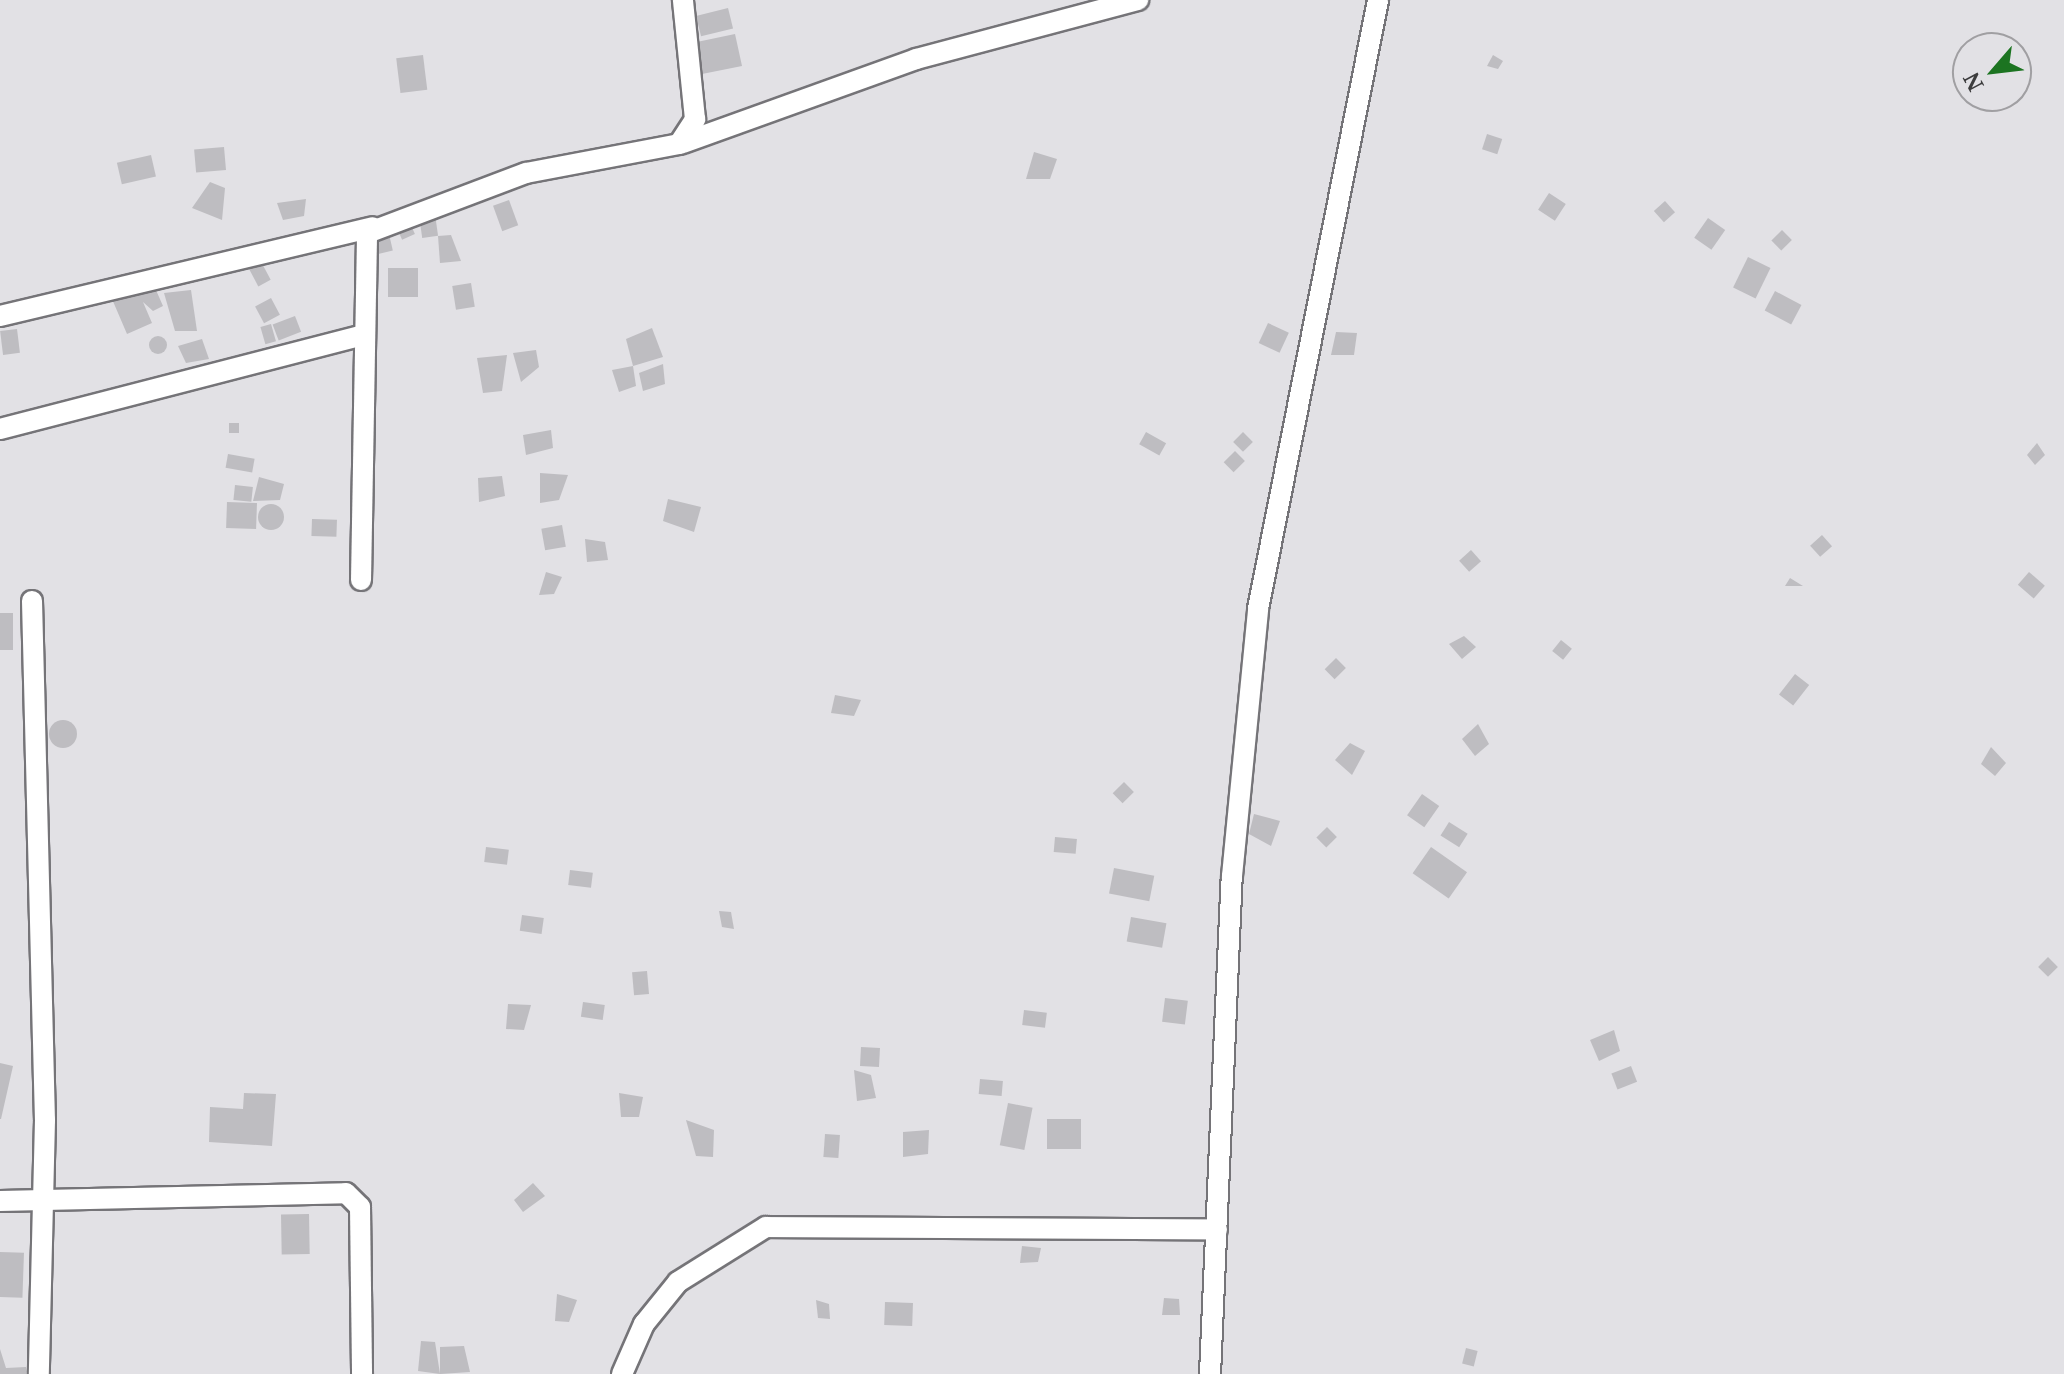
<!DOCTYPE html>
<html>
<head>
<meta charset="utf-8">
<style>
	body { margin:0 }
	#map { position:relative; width:2064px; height:1374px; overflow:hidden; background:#e2e1e5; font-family:"Noto Serif",serif }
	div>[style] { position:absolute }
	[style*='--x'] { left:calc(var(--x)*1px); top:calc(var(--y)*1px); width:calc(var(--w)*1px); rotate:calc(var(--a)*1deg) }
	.building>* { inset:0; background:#bebdc1; transform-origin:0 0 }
	.round { border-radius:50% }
	.roads { filter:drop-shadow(2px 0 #757478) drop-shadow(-2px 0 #757478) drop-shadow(0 2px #757478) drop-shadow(0 -2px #757478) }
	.street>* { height:20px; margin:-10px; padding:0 10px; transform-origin:10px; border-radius:10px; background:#fff }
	span { translate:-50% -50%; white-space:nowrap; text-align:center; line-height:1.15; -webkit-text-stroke:6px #e2e1e5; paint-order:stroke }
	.north { position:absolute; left:1952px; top:32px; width:80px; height:80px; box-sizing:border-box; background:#e2e1e5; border:2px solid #a09fa2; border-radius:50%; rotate:242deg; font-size:22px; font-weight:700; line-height:32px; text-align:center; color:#3c3c3d }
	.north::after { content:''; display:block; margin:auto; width:28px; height:36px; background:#1c7421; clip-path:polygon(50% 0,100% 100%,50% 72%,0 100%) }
</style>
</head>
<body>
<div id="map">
	<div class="building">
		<i style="left:728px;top:8px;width:21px;height:33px;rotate:76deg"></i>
		<i style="clip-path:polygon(735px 34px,742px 66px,692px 76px,692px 43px)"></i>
		<i style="left:423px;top:55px;width:35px;height:27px;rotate:83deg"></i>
		<i style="clip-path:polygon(1493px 55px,1503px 61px,1498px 69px,1487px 66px)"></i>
		<i style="left:1487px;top:134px;width:16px;height:16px;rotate:18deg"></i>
		<i style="left:224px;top:147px;width:23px;height:30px;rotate:85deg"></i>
		<i style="clip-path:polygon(1034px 152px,1057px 159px,1050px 179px,1026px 179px)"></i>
		<i style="left:151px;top:155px;width:22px;height:35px;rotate:77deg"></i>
		<i style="clip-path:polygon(210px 182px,225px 188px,222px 220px,192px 208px)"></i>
		<i style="left:1549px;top:193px;width:20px;height:20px;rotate:33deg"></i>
		<i style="clip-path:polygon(306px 199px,304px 216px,283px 220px,277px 203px)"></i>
		<i style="left:509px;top:200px;width:27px;height:17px;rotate:70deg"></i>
		<i style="left:1665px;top:201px;width:15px;height:15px;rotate:48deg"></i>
		<i style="left:435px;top:214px;width:22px;height:16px;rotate:82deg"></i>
		<i style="left:1708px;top:218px;width:21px;height:24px;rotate:35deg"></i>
		<i style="left:410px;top:223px;width:12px;height:14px;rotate:66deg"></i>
		<i style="left:1782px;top:230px;width:14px;height:15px;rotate:45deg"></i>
		<i style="left:389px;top:234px;width:17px;height:16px;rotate:77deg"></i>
		<i style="clip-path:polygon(451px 235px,461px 261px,440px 263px,438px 236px)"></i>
		<i style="left:258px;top:256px;width:27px;height:14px;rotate:62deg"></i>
		<i style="left:1748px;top:257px;width:25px;height:34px;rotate:26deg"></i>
		<i style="left:388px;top:268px;width:30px;height:29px"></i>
		<i style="clip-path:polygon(152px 281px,163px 306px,153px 311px,143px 302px,152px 323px,127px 334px,112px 299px)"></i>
		<i style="left:471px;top:283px;width:24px;height:19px;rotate:81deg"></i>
		<i style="clip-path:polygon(191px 290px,197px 331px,175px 331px,164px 293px)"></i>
		<i style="left:1775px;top:291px;width:30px;height:22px;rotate:28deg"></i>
		<i style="left:271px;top:298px;width:19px;height:18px;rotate:62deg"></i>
		<i style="left:295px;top:316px;width:17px;height:24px;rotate:69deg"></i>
		<i style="left:1268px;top:323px;width:23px;height:22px;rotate:25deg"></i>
		<i style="left:271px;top:324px;width:18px;height:11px;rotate:74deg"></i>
		<i style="clip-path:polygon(652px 328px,663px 357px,633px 366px,626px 339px)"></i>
		<i style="left:17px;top:329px;width:24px;height:17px;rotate:83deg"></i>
		<i style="clip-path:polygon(1336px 332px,1357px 333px,1354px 355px,1331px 355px)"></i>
		<i class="round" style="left:149px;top:336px;width:18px;height:18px"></i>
		<i style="clip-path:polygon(202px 339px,209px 359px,186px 363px,178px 346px)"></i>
		<i style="clip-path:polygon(536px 350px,539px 367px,521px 382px,513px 353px)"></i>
		<i style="clip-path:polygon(507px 355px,502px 391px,483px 393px,477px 358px)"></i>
		<i style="clip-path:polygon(663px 364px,665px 384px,643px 391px,639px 373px)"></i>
		<i style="clip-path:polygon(633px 366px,636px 386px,619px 392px,612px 370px)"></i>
		<i style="left:229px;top:423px;width:10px;height:10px"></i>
		<i style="clip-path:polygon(551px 430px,553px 448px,526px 455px,523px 435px)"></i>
		<i style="left:1146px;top:432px;width:23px;height:14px;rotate:29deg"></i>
		<i style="left:1243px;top:432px;width:14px;height:14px;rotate:45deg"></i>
		<i style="clip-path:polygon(2037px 443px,2045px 455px,2035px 465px,2027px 455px)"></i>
		<i style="left:1235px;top:451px;width:14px;height:16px;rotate:45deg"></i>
		<i style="left:228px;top:454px;width:27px;height:14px;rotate:10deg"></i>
		<i style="clip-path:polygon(540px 473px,568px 475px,559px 500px,540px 503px)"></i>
		<i style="clip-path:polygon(502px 476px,505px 496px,479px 502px,478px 478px)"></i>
		<i style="clip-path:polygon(259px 477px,284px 484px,280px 500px,253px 501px)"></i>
		<i style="left:235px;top:485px;width:18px;height:15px;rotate:6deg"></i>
		<i style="clip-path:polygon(668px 499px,701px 507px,694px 532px,663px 521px)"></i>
		<i style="left:227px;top:502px;width:30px;height:26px;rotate:2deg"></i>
		<i class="round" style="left:258px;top:504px;width:26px;height:26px"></i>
		<i style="left:312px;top:519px;width:25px;height:17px;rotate:2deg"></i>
		<i style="left:562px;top:525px;width:22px;height:21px;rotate:80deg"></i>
		<i style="left:1822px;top:535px;width:15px;height:16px;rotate:48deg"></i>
		<i style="clip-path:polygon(585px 539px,605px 542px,608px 560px,587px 562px)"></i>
		<i style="left:1471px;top:550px;width:15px;height:16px;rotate:48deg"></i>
		<i style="clip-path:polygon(546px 572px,562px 577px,554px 594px,539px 595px)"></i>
		<i style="left:2029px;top:572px;width:21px;height:17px;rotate:41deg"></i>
		<i style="clip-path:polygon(1790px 578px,1803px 586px,1785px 586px)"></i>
		<i style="left:0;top:613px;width:13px;height:37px"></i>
		<i style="clip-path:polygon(1464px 636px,1476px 647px,1462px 659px,1449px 644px)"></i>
		<i style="left:1561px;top:640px;width:14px;height:14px;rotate:39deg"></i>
		<i style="left:1336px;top:658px;width:14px;height:16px;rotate:45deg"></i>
		<i style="left:1795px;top:674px;width:18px;height:26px;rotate:38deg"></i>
		<i style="clip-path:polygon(835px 695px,861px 700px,854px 716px,831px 713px)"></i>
		<i class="round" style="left:49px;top:720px;width:28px;height:28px"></i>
		<i style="clip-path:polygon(1478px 724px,1489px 744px,1475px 756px,1462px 739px)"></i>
		<i style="clip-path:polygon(1350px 743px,1365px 751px,1352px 775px,1335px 760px)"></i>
		<i style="clip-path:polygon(1991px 747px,2006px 763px,1995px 776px,1981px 764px)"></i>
		<i style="left:1124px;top:782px;width:14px;height:16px;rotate:45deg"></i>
		<i style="left:1422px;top:794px;width:21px;height:26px;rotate:35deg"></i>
		<i style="clip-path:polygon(1254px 814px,1280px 821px,1271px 846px,1249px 834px)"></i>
		<i style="left:1449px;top:822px;width:22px;height:16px;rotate:32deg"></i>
		<i style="left:1327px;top:827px;width:14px;height:15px;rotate:45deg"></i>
		<i style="left:1055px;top:837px;width:22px;height:15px;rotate:5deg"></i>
		<i style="left:486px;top:847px;width:23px;height:15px;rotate:7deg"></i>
		<i style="left:1431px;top:847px;width:44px;height:32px;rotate:35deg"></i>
		<i style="left:1114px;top:868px;width:41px;height:26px;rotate:11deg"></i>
		<i style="left:570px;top:870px;width:23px;height:15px;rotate:7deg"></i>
		<i style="clip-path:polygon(719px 911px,731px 912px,734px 929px,722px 927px)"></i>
		<i style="left:522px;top:915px;width:22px;height:16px;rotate:8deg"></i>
		<i style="left:1131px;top:917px;width:36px;height:25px;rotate:10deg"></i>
		<i style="left:2048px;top:957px;width:14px;height:14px;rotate:45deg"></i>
		<i style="left:647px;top:971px;width:23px;height:15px;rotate:85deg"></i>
		<i style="left:1165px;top:998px;width:23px;height:24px;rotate:7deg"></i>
		<i style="left:583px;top:1002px;width:22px;height:15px;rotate:8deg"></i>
		<i style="clip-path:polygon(508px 1004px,531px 1005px,524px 1030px,506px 1029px)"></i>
		<i style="left:1024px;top:1010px;width:23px;height:15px;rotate:7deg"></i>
		<i style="clip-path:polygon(1614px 1030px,1620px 1051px,1599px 1061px,1590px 1040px)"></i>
		<i style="left:861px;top:1047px;width:19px;height:19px;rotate:3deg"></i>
		<i style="clip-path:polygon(0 1063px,13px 1066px,1px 1119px,0 1119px)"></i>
		<i style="left:1631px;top:1066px;width:17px;height:21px;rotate:69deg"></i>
		<i style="clip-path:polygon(854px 1070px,871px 1075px,876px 1098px,857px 1101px)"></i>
		<i style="left:980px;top:1079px;width:23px;height:15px;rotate:5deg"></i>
		<i style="clip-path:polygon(244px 1093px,276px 1094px,272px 1146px,209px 1142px,210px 1107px,243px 1109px)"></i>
		<i style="clip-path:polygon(619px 1093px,643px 1097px,639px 1117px,621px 1117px)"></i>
		<i style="left:1008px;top:1103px;width:25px;height:43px;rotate:11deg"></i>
		<i style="left:1081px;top:1119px;width:30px;height:34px;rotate:90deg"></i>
		<i style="clip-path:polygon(686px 1120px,714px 1130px,713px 1157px,696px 1156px)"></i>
		<i style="clip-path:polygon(929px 1130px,928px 1154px,903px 1157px,903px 1132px)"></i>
		<i style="left:825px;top:1134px;width:15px;height:23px;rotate:4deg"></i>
		<i style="clip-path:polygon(533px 1183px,545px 1196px,523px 1212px,514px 1200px)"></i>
		<i style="left:309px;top:1214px;width:40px;height:28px;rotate:89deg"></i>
		<i style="clip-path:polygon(1022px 1246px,1041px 1248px,1038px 1262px,1020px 1263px)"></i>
		<i style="left:0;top:1252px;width:24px;height:45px;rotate:2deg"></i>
		<i style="clip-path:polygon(557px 1294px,577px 1300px,569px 1322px,555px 1321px)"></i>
		<i style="clip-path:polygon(1164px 1298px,1179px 1299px,1180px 1315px,1162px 1315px)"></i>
		<i style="clip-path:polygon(816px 1300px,829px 1304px,830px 1319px,818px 1318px)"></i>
		<i style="left:885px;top:1302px;width:28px;height:23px;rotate:2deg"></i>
		<i style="clip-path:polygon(421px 1341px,435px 1342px,440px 1374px,418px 1371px)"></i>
		<i style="clip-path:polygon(464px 1346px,470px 1372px,440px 1374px,440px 1347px)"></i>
		<i style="left:1466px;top:1348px;width:12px;height:16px;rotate:14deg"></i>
		<i style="clip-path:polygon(0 1349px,6px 1368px,26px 1367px,26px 1374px,0 1374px)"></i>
	</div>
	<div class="roads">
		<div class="street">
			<i style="--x:683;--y:143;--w:248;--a:-19.8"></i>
			<i style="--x:916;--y:59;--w:230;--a:-14.9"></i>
			<i style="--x:0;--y:316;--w:383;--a:-13.4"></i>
			<i style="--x:0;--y:429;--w:372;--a:-14.5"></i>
			<i style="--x:361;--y:580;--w:347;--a:-89"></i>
			<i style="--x:367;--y:233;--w:170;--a:-20.7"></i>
			<i style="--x:526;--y:173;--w:156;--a:-10.7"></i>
			<i style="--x:679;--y:144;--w:30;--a:-57"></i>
			<i style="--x:695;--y:119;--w:120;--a:-95.8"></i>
			<i style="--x:32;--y:601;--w:519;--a:88.57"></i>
			<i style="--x:45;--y:1120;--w:254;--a:91.4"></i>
			<i style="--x:0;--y:1201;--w:346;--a:-1.3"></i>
			<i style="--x:346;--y:1193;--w:20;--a:45"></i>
			<i style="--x:360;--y:1207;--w:167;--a:89.3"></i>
			<i style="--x:622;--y:1374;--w:55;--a:-66.3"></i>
			<i style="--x:644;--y:1324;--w:54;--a:-51"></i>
			<i style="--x:678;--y:1282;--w:104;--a:-32"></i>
			<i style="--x:766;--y:1227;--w:451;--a:0.3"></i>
			<i style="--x:1210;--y:1374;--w:498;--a:-87.5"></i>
			<i style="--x:1232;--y:876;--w:268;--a:-84.4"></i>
			<i style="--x:1258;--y:609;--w:621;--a:-78.85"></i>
		</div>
	</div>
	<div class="north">N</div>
</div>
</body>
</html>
